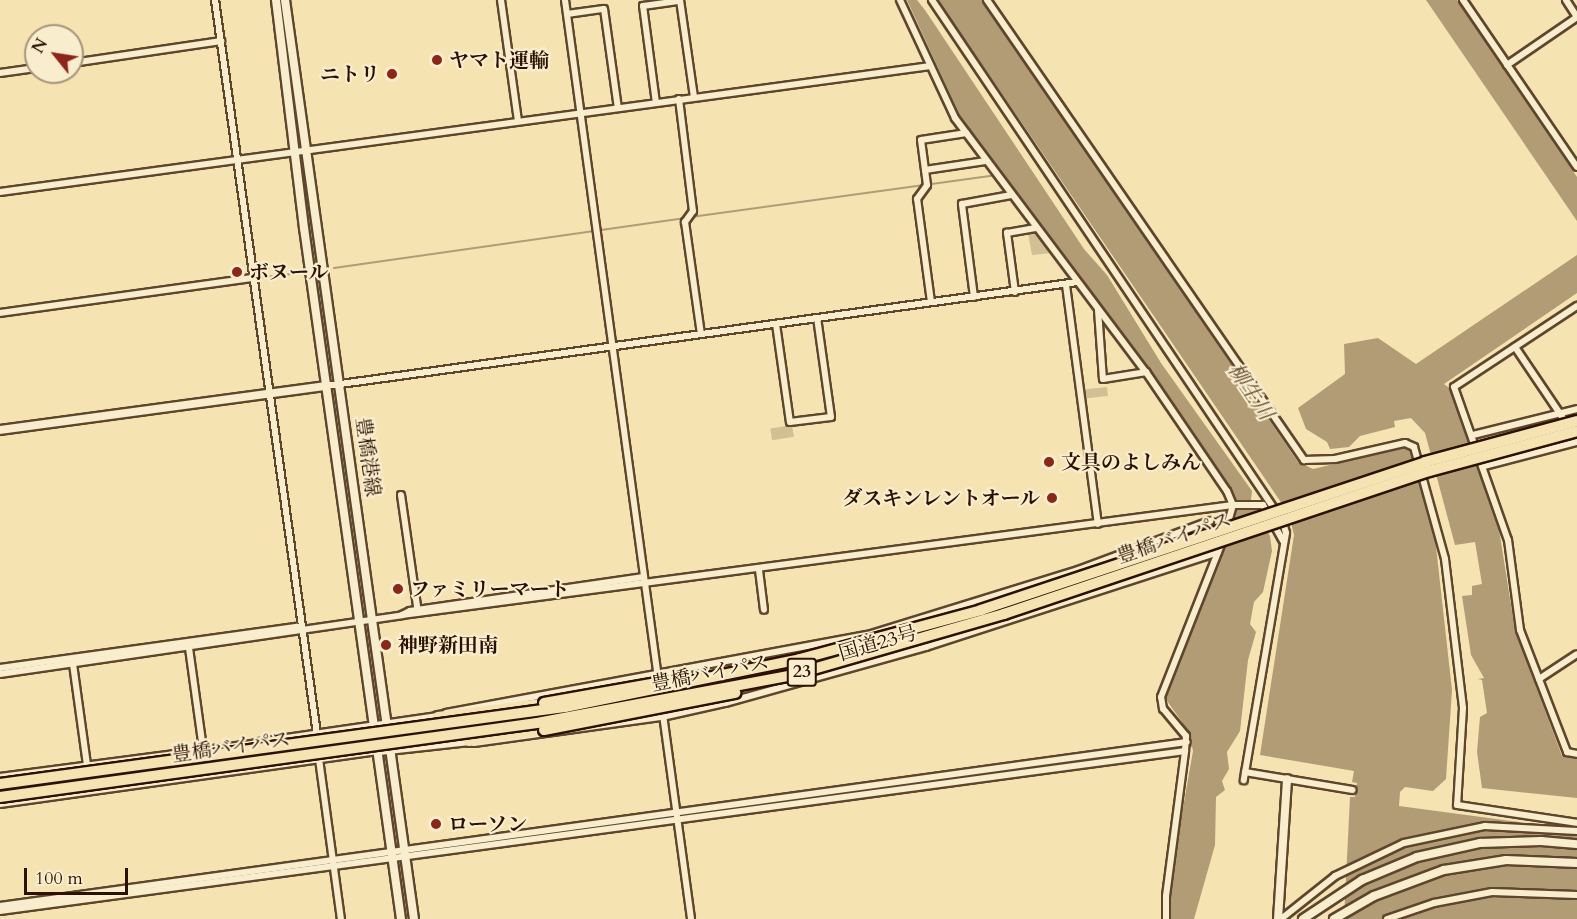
<!DOCTYPE html>
<html>
<head>
<meta charset="utf-8">
<style>
	body { margin:0 }
	#map { position:relative; width:1577px; height:919px; overflow:hidden; background:#f5e3b2; font-family:Cardo,"Noto Serif JP",serif }
	div>[style] { position:absolute }
	[style*='--x'] { left:calc(var(--x)*1px); top:calc(var(--y)*1px); width:calc(var(--w)*1px); rotate:calc(var(--a)*1deg) }
	.green>* { inset:0; background:#d3bf94; transform-origin:0 0 }
	.water>* { inset:0; background:#b19c75 }
	.stream>* { height:2px; margin:-1px; padding:0 1px; transform-origin:1px; border-radius:1px; background:#b19c75 }
	.roads { filter:drop-shadow(2px 0 #5e462c) drop-shadow(-2px 0 #5e462c) drop-shadow(0 2px #5e462c) drop-shadow(0 -2px #5e462c) }
	.minor>* { height:6px; margin:-3px; padding:0 3px; transform-origin:3px; border-radius:3px; background:#f8edcd }
	.tertiary>* { height:8px; margin:-4px; padding:0 4px; transform-origin:4px; border-radius:4px; background:#f8edcd }
	.secondary>* { height:8px; margin:-4px; padding:0 4px; transform-origin:4px; border-radius:4px; background:#f8edcd }
	.trunk>* { height:10px; margin:-5px; padding:0 5px; transform-origin:5px; border-radius:5px; background:#f5e3b2 }
	.bridges { filter:drop-shadow(2px 0 #2c1100) drop-shadow(-2px 0 #2c1100) drop-shadow(0 2px #2c1100) drop-shadow(0 -2px #2c1100) }
	.trunk-bridge>* { height:10px; margin:-5px; padding:0 5px; transform-origin:5px; border-radius:5px; background:#f5e3b2 }
	.dots>* { width:16px; height:16px; translate:-50% -50%; box-sizing:border-box; border:3px solid #f8edcd; border-radius:50% }
	span { translate:-50% -50%; white-space:nowrap; text-align:center; line-height:1.15; -webkit-text-stroke:4.5px #f8edcd; paint-order:stroke }
	.shield-label span { padding:2px 4px; background:#f8edcd; border:2px solid; border-radius:4px; -webkit-text-stroke-width:0 }
	.shield-label { font-size:18px; color:#2c1100; font-weight:700 }
	.poi-label { font-size:20px; color:#2c1100; font-weight:700 }
	.left { translate:0 -50%; text-align:left }
	.right { translate:-100% -50%; text-align:right }
	.street-label { font-size:20px; color:#2c1100 }
	.water-label { font-size:21px; color:#61492f; font-style:italic }
	.north { position:absolute; left:24px; top:24px; width:60px; height:60px; box-sizing:border-box; background:#f8edcd; border:2px solid #a6957b; border-radius:50%; rotate:300deg; font-size:16px; font-weight:700; line-height:24px; text-align:center; color:#2c1100 }
	.north::after { content:''; display:block; margin:auto; width:21px; height:27px; background:#8f2418; clip-path:polygon(50% 0,100% 100%,50% 72%,0 100%) }
	.scale { position:absolute; left:24px; top:868px; width:104px; height:27px; box-sizing:border-box; border:3px solid #2c1100; border-top:0; padding-left:8px; font-size:18px; line-height:21px; white-space:nowrap; color:#2c1100; -webkit-text-stroke:4px #f8edcd; paint-order:stroke }
</style>
</head>
<body>
<div id="map">
	<div class="green">
		<i style="clip-path:polygon(1033px 232px,1051px 253px,1032px 255px,1028px 233px)"></i>
		<i style="left:1107px;top:387px;width:9px;height:24px;rotate:84deg"></i>
		<i style="left:792px;top:425px;width:12px;height:22px;rotate:81deg"></i>
	</div>
	<div class="water">
		<i style="clip-path:polygon(907px 0,917px 0,925px 10px,1084px 249px,1107px 275px,1161px 363px,1252px 491px,1251px 500px,1270px 536px,1272px 551px,1263px 592px,1254px 602px,1250px 624px,1256px 632px,1248px 660px,1240px 731px,1227px 752px,1229px 769px,1222px 781px,1225px 790px,1216px 797px,1215px 845px,1194px 919px,1169px 919px,1172px 870px,1193px 751px,1189px 732px,1165px 698px,1236px 513px,1235px 496px,1150px 369px,961px 118px)"></i>
		<i style="clip-path:polygon(938px 0,982px 0,1298px 462px,1313px 469px,1402px 448px,1411px 451px,1434px 529px,1452px 690px,1446px 779px,1433px 791px,1405px 787px,1400px 792px,1399px 806px,1577px 830px,1577px 919px,1344px 919px,1350px 797px,1355px 797px,1357px 783px,1352px 782px,1354px 771px,1260px 755px,1294px 535px,1289px 514px)"></i>
		<i style="clip-path:polygon(1426px 0,1457px 0,1577px 177px,1577px 221px)"></i>
		<i style="clip-path:polygon(1577px 255px,1577px 293px,1444px 384px,1452px 390px,1497px 517px,1515px 630px,1562px 756px,1577px 759px,1577px 798px,1482px 788px,1477px 752px,1480px 717px,1487px 713px,1482px 680px,1478px 679px,1484px 678px,1471px 655px,1462px 596px,1472px 595px,1472px 586px,1482px 584px,1475px 542px,1455px 545px,1425px 433px,1411px 418px,1394px 421px,1395px 427px,1360px 436px,1349px 447px,1330px 449px,1327px 442px,1306px 429px,1298px 408px,1345px 374px,1344px 344px,1378px 338px,1416px 364px)"></i>
	</div>
	<div class="stream">
		<i style="--x:691;--y:217;--w:309;--a:-7.8"></i>
		<i style="--x:334;--y:268;--w:355;--a:-8.1"></i>
		<i style="--x:256;--y:278;--w:45;--a:-6.3"></i>
		<i style="--x:1485;--y:363;--w:111;--a:-34"></i>
		<i style="--x:842;--y:554;--w:400;--a:-7.6"></i>
		<i style="--x:561;--y:831;--w:637;--a:-7.67"></i>
	</div>
	<div class="roads">
		<div class="minor">
			<i style="--x:215;--y:0;--w:741;--a:82.09"></i>
			<i style="--x:501;--y:0;--w:122;--a:82"></i>
			<i style="--x:565;--y:0;--w:928;--a:82.19"></i>
			<i style="--x:680;--y:0;--w:98;--a:81.8"></i>
			<i style="--x:900;--y:0;--w:130;--a:65"></i>
			<i style="--x:955;--y:118;--w:318;--a:53.1"></i>
			<i style="--x:1146;--y:372;--w:144;--a:55.8"></i>
			<i style="--x:1227;--y:491;--w:15;--a:67"></i>
			<i style="--x:1233;--y:505;--w:25;--a:106"></i>
			<i style="--x:932;--y:0;--w:629;--a:56.08"></i>
			<i style="--x:1283;--y:522;--w:11;--a:75"></i>
			<i style="--x:1286;--y:533;--w:251;--a:99.7"></i>
			<i style="--x:987;--y:0;--w:559;--a:55.43"></i>
			<i style="--x:1304;--y:460;--w:31;--a:-2"></i>
			<i style="--x:1335;--y:459;--w:72;--a:-12.9"></i>
			<i style="--x:1405;--y:443;--w:10;--a:24"></i>
			<i style="--x:1414;--y:447;--w:116;--a:74.5"></i>
			<i style="--x:1445;--y:559;--w:150;--a:83.1"></i>
			<i style="--x:1463;--y:708;--w:97;--a:93.5"></i>
			<i style="--x:1457;--y:805;--w:121;--a:8.5"></i>
			<i style="--x:1463;--y:0;--w:202;--a:55.7"></i>
			<i style="--x:1566;--y:0;--w:20;--a:57"></i>
			<i style="--x:567;--y:14;--w:37;--a:-8"></i>
			<i style="--x:604;--y:9;--w:100;--a:82"></i>
			<i style="--x:72;--y:63;--w:151;--a:-8.4"></i>
			<i style="--x:1507;--y:65;--w:85;--a:-34.4"></i>
			<i style="--x:0;--y:73;--w:36;--a:-8"></i>
			<i style="--x:679;--y:99;--w:113;--a:82.9"></i>
			<i style="--x:693;--y:211;--w:14;--a:126"></i>
			<i style="--x:685;--y:222;--w:113;--a:81.9"></i>
			<i style="--x:656;--y:103;--w:98;--a:-97.6"></i>
			<i style="--x:643;--y:6;--w:37;--a:-8"></i>
			<i style="--x:925;--y:170;--w:61;--a:-8.5"></i>
			<i style="--x:0;--y:192;--w:939;--a:-7.71"></i>
			<i style="--x:1066;--y:285;--w:241;--a:82.4"></i>
			<i style="--x:1015;--y:292;--w:60;--a:-97.7"></i>
			<i style="--x:1007;--y:233;--w:29;--a:-10"></i>
			<i style="--x:974;--y:297;--w:94;--a:-97.4"></i>
			<i style="--x:962;--y:204;--w:50;--a:-10.4"></i>
			<i style="--x:931;--y:302;--w:104;--a:-97.7"></i>
			<i style="--x:917;--y:199;--w:17;--a:-54"></i>
			<i style="--x:927;--y:185;--w:45;--a:-97.6"></i>
			<i style="--x:921;--y:140;--w:46;--a:-8.8"></i>
			<i style="--x:1577;--y:306;--w:147;--a:146.6"></i>
			<i style="--x:1454;--y:387;--w:162;--a:70.6"></i>
			<i style="--x:1508;--y:540;--w:91;--a:82.4"></i>
			<i style="--x:1520;--y:630;--w:131;--a:68.9"></i>
			<i style="--x:1567;--y:752;--w:10;--a:11"></i>
			<i style="--x:1098;--y:310;--w:69;--a:85.9"></i>
			<i style="--x:1103;--y:379;--w:44;--a:-9.2"></i>
			<i style="--x:0;--y:313;--w:255;--a:-7.9"></i>
			<i style="--x:776;--y:324;--w:99;--a:81.9"></i>
			<i style="--x:790;--y:422;--w:41;--a:-7"></i>
			<i style="--x:831;--y:417;--w:100;--a:-98"></i>
			<i style="--x:1515;--y:347;--w:111;--a:56"></i>
			<i style="--x:326;--y:386;--w:758;--a:-7.88"></i>
			<i style="--x:1473;--y:435;--w:107;--a:-14"></i>
			<i style="--x:1484;--y:466;--w:96;--a:-14.5"></i>
			<i style="--x:401;--y:495;--w:119;--a:81.8"></i>
			<i style="--x:759;--y:570;--w:40;--a:82.9"></i>
			<i style="--x:402;--y:615;--w:9;--a:-27"></i>
			<i style="--x:410;--y:611;--w:236;--a:-8.3"></i>
			<i style="--x:189;--y:648;--w:102;--a:82.1"></i>
			<i style="--x:73;--y:664;--w:102;--a:82.1"></i>
			<i style="--x:0;--y:668;--w:300;--a:-7.9"></i>
			<i style="--x:297;--y:627;--w:5;--a:37"></i>
			<i style="--x:0;--y:674;--w:406;--a:-8.3"></i>
			<i style="--x:402;--y:615;--w:838;--a:-7.54"></i>
			<i style="--x:1233;--y:505;--w:30;--a:0"></i>
			<i style="--x:1263;--y:505;--w:41;--a:60.9"></i>
			<i style="--x:1539;--y:679;--w:45;--a:-33.3"></i>
			<i style="--x:446;--y:713;--w:429;--a:-10.5"></i>
			<i style="--x:868;--y:635;--w:220;--a:-17.2"></i>
			<i style="--x:1078;--y:570;--w:141;--a:-20.4"></i>
			<i style="--x:474;--y:743;--w:190;--a:-7.9"></i>
			<i style="--x:662;--y:717;--w:65;--a:-12.5"></i>
			<i style="--x:725;--y:703;--w:209;--a:-15.6"></i>
			<i style="--x:926;--y:647;--w:307;--a:-18"></i>
			<i style="--x:319;--y:759;--w:162;--a:82.2"></i>
			<i style="--x:1245;--y:772;--w:109;--a:9.5"></i>
			<i style="--x:0;--y:777;--w:261;--a:-7.5"></i>
			<i style="--x:259;--y:743;--w:20;--a:81"></i>
			<i style="--x:0;--y:804;--w:383;--a:-8"></i>
			<i style="--x:0;--y:906;--w:1198;--a:-7.87"></i>
			<i style="--x:0;--y:911;--w:1196;--a:-7.69"></i>
			<i style="--x:1185;--y:751;--w:15;--a:-86"></i>
			<i style="--x:1186;--y:736;--w:35;--a:-130"></i>
			<i style="--x:1163;--y:709;--w:12;--a:-99"></i>
			<i style="--x:1161;--y:697;--w:167;--a:-68.5"></i>
			<i style="--x:1166;--y:919;--w:23;--a:-90"></i>
			<i style="--x:1166;--y:896;--w:146;--a:-82.5"></i>
			<i style="--x:1281;--y:919;--w:69;--a:-38.5"></i>
			<i style="--x:1335;--y:876;--w:76;--a:-25.6"></i>
			<i style="--x:1404;--y:843;--w:83;--a:-11.9"></i>
			<i style="--x:1485;--y:826;--w:92;--a:3.1"></i>
			<i style="--x:1387;--y:919;--w:50;--a:-18.8"></i>
			<i style="--x:1434;--y:903;--w:59;--a:-10.7"></i>
			<i style="--x:1492;--y:892;--w:85;--a:2"></i>
		</div>
		<div class="tertiary">
			<i style="--x:0;--y:430;--w:329;--a:-7.7"></i>
			<i style="--x:259;--y:743;--w:181;--a:-8.3"></i>
			<i style="--x:379;--y:751;--w:91;--a:-6.3"></i>
			<i style="--x:1278;--y:919;--w:140;--a:-86.3"></i>
			<i style="--x:1303;--y:919;--w:71;--a:-33.5"></i>
			<i style="--x:1362;--y:880;--w:60;--a:-22.7"></i>
			<i style="--x:1417;--y:857;--w:65;--a:-12.5"></i>
			<i style="--x:1480;--y:843;--w:61;--a:-1.9"></i>
			<i style="--x:1541;--y:841;--w:36;--a:5"></i>
			<i style="--x:1334;--y:919;--w:46;--a:-29.9"></i>
			<i style="--x:1374;--y:896;--w:75;--a:-20.4"></i>
			<i style="--x:1444;--y:870;--w:63;--a:-9.2"></i>
			<i style="--x:1506;--y:860;--w:71;--a:2.4"></i>
		</div>
		<div class="secondary">
			<i style="--x:276;--y:0;--w:230;--a:83"></i>
			<i style="--x:304;--y:228;--w:698;--a:82.01"></i>
			<i style="--x:285;--y:0;--w:928;--a:82.01"></i>
		</div>
		<div class="trunk">
			<i style="--x:438;--y:717;--w:104;--a:-7.2"></i>
			<i style="--x:469;--y:741;--w:76;--a:-8.3"></i>
		</div>
	</div>
	<div class="bridges">
		<div class="trunk-bridge">
			<i style="--x:544;--y:703;--w:126;--a:-10.1"></i>
			<i style="--x:544;--y:730;--w:195;--a:-11"></i>
			<i style="--x:0;--y:784;--w:570;--a:-7.76"></i>
			<i style="--x:565;--y:707;--w:240;--a:-11.5"></i>
			<i style="--x:800;--y:659;--w:188;--a:-15.1"></i>
			<i style="--x:981;--y:610;--w:468;--a:-18.4"></i>
			<i style="--x:1425;--y:462;--w:157;--a:-15.1"></i>
			<i style="--x:0;--y:797;--w:542;--a:-7.85"></i>
			<i style="--x:537;--y:723;--w:256;--a:-10.6"></i>
			<i style="--x:789;--y:676;--w:224;--a:-16.1"></i>
			<i style="--x:1004;--y:614;--w:448;--a:-18.6"></i>
			<i style="--x:1429;--y:471;--w:153;--a:-15.1"></i>
		</div>
	</div>
	<div class="dots">
		<i style="left:437px;top:60px;background:#8f2418"></i>
		<i style="left:392px;top:74px;background:#8f2418"></i>
		<i style="left:237px;top:272px;background:#8f2418"></i>
		<i style="left:1049px;top:462px;background:#8f2418"></i>
		<i style="left:1052px;top:498px;background:#8f2418"></i>
		<i style="left:398px;top:589px;background:#8f2418"></i>
		<i style="left:386px;top:645px;background:#8f2418"></i>
		<i style="left:436px;top:824px;background:#8f2418"></i>
	</div>
	<div class="shield-label">
		<span style="left:802px;top:672px">23</span>
	</div>
	<div class="poi-label">
		<span class="left" style="left:449px;top:60px">ヤマト運輸</span>
		<span class="right" style="left:380px;top:74px">ニトリ</span>
		<span class="left" style="left:249px;top:272px">ボヌール</span>
		<span class="left" style="left:1061px;top:462px">文具のよしみん</span>
		<span class="right" style="left:1040px;top:498px">ダスキンレントオール</span>
		<span class="left" style="left:410px;top:589px">ファミリーマート</span>
		<span class="left" style="left:398px;top:645px">神野新田南</span>
		<span class="left" style="left:448px;top:824px">ローソン</span>
	</div>
	<div class="street-label">
		<span style="left:368px;top:457px;rotate:82deg">豊橋港線</span>
		<span style="left:1174px;top:538px;rotate:-19deg">豊橋バイパス</span>
		<span style="left:878px;top:643px;rotate:-16deg">国道23号</span>
		<span style="left:710px;top:673px;rotate:-11deg">豊橋バイパス</span>
		<span style="left:231px;top:747px;rotate:-8deg">豊橋バイパス</span>
	</div>
	<div class="water-label">
		<span style="left:1250px;top:392px;rotate:56deg">柳生川</span>
	</div>
	<div class="north">N</div>
	<div class="scale">100 m</div>
</div>
</body>
</html>
